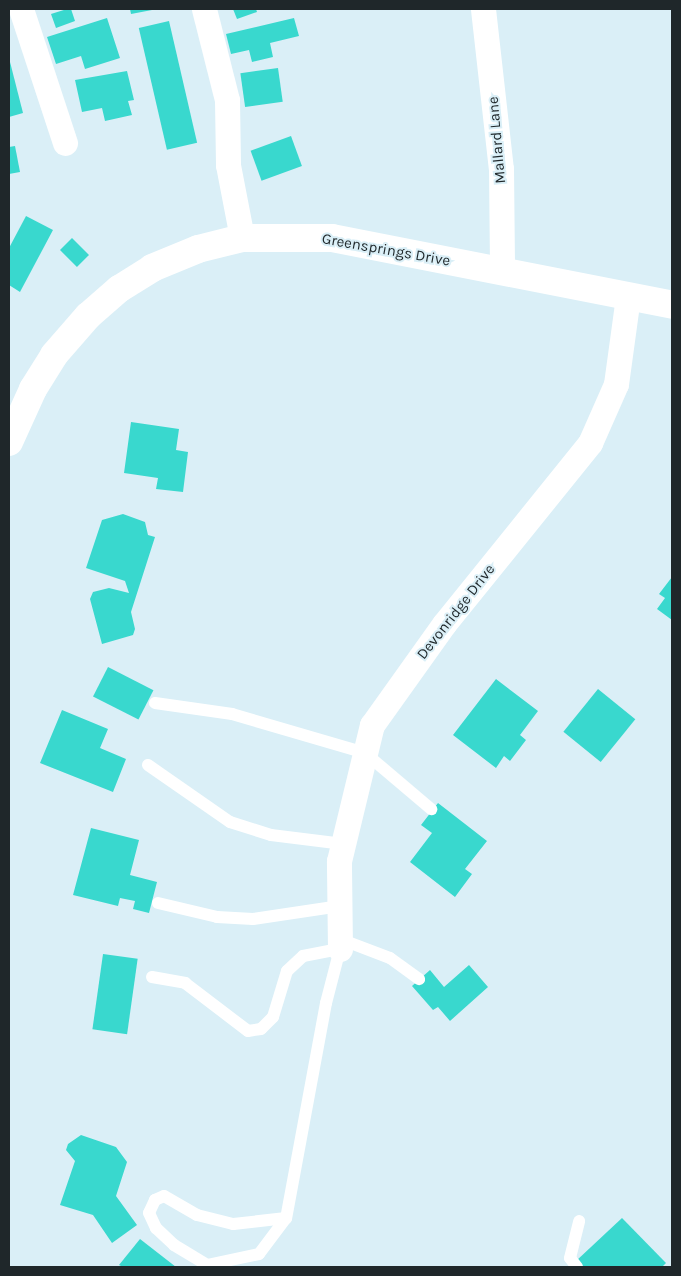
<!DOCTYPE html>
<html>
<head>
<meta charset="utf-8">
<style>
	body { margin:0 }
	#map { position:relative; width:681px; height:1276px; overflow:hidden; background:#daeff7; font-family:Karla,sans-serif }
	div>[style] { position:absolute }
	[style*='--x'] { left:calc(var(--x)*1px); top:calc(var(--y)*1px); width:calc(var(--w)*1px); rotate:calc(var(--a)*1deg) }
	.building>* { inset:0; background:#39d8ce; transform-origin:0 0 }
	.lane>* { height:12px; margin:-6px; padding:0 6px; transform-origin:6px; border-radius:6px; background:#fff }
	.street>* { height:25px; margin:-12.5px; padding:0 12.5px; transform-origin:12.5px; border-radius:12.5px; background:#fff }
	.secondary>* { height:28px; margin:-14px; padding:0 14px; transform-origin:14px; border-radius:14px; background:#fff }
	span { translate:-50% -50%; white-space:nowrap; text-align:center; line-height:1.15; -webkit-text-stroke:4px #daeff7; paint-order:stroke }
	.street-label { font-size:15px; color:#1f272a }
	.frame { position:absolute; inset:0; border:10px solid #1f272a; pointer-events:none }
</style>
</head>
<body>
<div id="map">
	<div class="building">
		<i style="clip-path:polygon(67px 9px,71px 9px,75px 21px,56px 28px,51px 14px)"></i>
		<i style="clip-path:polygon(130px 9px,152px 9px,152px 10px,131px 14px)"></i>
		<i style="clip-path:polygon(233px 9px,256px 9px,257px 12px,237px 19px)"></i>
		<i style="clip-path:polygon(107px 18px,120px 58px,85px 69px,81px 56px,56px 64px,47px 37px)"></i>
		<i style="clip-path:polygon(294px 18px,299px 36px,270px 43px,273px 57px,252px 62px,249px 50px,231px 54px,226px 34px)"></i>
		<i style="left:169px;top:21px;width:125px;height:31px;rotate:77deg"></i>
		<i style="clip-path:polygon(9px 58px,23px 113px,9px 117px)"></i>
		<i style="left:278px;top:68px;width:34px;height:38px;rotate:82deg"></i>
		<i style="clip-path:polygon(127px 71px,134px 100px,128px 101px,132px 115px,105px 121px,102px 108px,82px 112px,75px 80px)"></i>
		<i style="left:291px;top:136px;width:32px;height:43px;rotate:70deg"></i>
		<i style="clip-path:polygon(15px 146px,20px 172px,9px 174px,9px 147px)"></i>
		<i style="clip-path:polygon(26px 216px,53px 230px,20px 292px,9px 285px,9px 248px)"></i>
		<i style="left:72px;top:238px;width:24px;height:17px;rotate:45deg"></i>
		<i style="clip-path:polygon(131px 422px,179px 429px,176px 450px,188px 452px,183px 492px,156px 489px,158px 478px,124px 473px)"></i>
		<i style="clip-path:polygon(123px 514px,145px 522px,148px 535px,155px 537px,131px 612px,135px 629px,133px 635px,102px 644px,90px 599px,93px 592px,109px 588px,129px 593px,125px 581px,86px 568px,102px 520px)"></i>
		<i style="clip-path:polygon(672px 577px,672px 620px,657px 609px,665px 598px,659px 594px)"></i>
		<i style="left:108px;top:667px;width:51px;height:33px;rotate:27deg"></i>
		<i style="clip-path:polygon(496px 679px,538px 711px,520px 735px,526px 740px,510px 761px,504px 756px,496px 768px,453px 735px)"></i>
		<i style="left:598px;top:689px;width:48px;height:55px;rotate:39deg"></i>
		<i style="clip-path:polygon(62px 710px,108px 729px,100px 748px,126px 759px,113px 792px,40px 763px)"></i>
		<i style="clip-path:polygon(438px 803px,487px 841px,465px 869px,472px 874px,455px 897px,410px 862px,432px 833px,421px 825px)"></i>
		<i style="clip-path:polygon(91px 828px,139px 840px,130px 875px,157px 882px,149px 913px,133px 909px,135px 901px,120px 898px,118px 906px,73px 895px)"></i>
		<i style="left:103px;top:954px;width:35px;height:76px;rotate:8deg"></i>
		<i style="clip-path:polygon(469px 965px,488px 987px,450px 1021px,438px 1007px,433px 1010px,412px 986px,430px 970px,444px 987px)"></i>
		<i style="clip-path:polygon(81px 1135px,116px 1147px,127px 1162px,116px 1196px,137px 1225px,112px 1243px,93px 1215px,60px 1205px,75px 1161px,66px 1150px,68px 1144px)"></i>
		<i style="clip-path:polygon(622px 1218px,666px 1263px,662px 1267px,582px 1267px,576px 1261px)"></i>
		<i style="clip-path:polygon(140px 1239px,176px 1267px,123px 1267px,119px 1265px)"></i>
	</div>
	<div class="lane">
		<i style="--x:155;--y:703;--w:78;--a:8.1"></i>
		<i style="--x:232;--y:714;--w:139;--a:16.3"></i>
		<i style="--x:365;--y:753;--w:87;--a:40.3"></i>
		<i style="--x:148;--y:765;--w:100;--a:34.8"></i>
		<i style="--x:230;--y:822;--w:43;--a:17.6"></i>
		<i style="--x:271;--y:835;--w:73;--a:7.1"></i>
		<i style="--x:158;--y:903;--w:61;--a:13.3"></i>
		<i style="--x:217;--y:917;--w:36;--a:3"></i>
		<i style="--x:253;--y:919;--w:88;--a:-8.5"></i>
		<i style="--x:340;--y:939;--w:53;--a:20.8"></i>
		<i style="--x:390;--y:958;--w:36;--a:36"></i>
		<i style="--x:152;--y:977;--w:34;--a:10"></i>
		<i style="--x:185;--y:983;--w:79;--a:37.3"></i>
		<i style="--x:248;--y:1031;--w:13;--a:-9"></i>
		<i style="--x:261;--y:1029;--w:17;--a:-45"></i>
		<i style="--x:273;--y:1017;--w:48;--a:-73.1"></i>
		<i style="--x:287;--y:971;--w:22;--a:-43"></i>
		<i style="--x:303;--y:956;--w:38;--a:-11"></i>
		<i style="--x:340;--y:949;--w:56;--a:104.5"></i>
		<i style="--x:326;--y:1003;--w:219;--a:100.5"></i>
		<i style="--x:286;--y:1218;--w:53;--a:173.5"></i>
		<i style="--x:233;--y:1224;--w:37;--a:-166"></i>
		<i style="--x:197;--y:1215;--w:38;--a:-150"></i>
		<i style="--x:164;--y:1196;--w:10;--a:156"></i>
		<i style="--x:155;--y:1200;--w:14;--a:115"></i>
		<i style="--x:149;--y:1213;--w:17;--a:65"></i>
		<i style="--x:156;--y:1228;--w:25;--a:43"></i>
		<i style="--x:174;--y:1245;--w:39;--a:31"></i>
		<i style="--x:207;--y:1265;--w:53;--a:-11.9"></i>
		<i style="--x:259;--y:1254;--w:45;--a:-53.1"></i>
		<i style="--x:577;--y:1267;--w:11;--a:-128"></i>
		<i style="--x:570;--y:1258;--w:38;--a:-76"></i>
	</div>
	<div class="street">
		<i style="--x:21;--y:9;--w:141;--a:71.8"></i>
		<i style="--x:204;--y:9;--w:94;--a:75.8"></i>
		<i style="--x:227;--y:100;--w:65;--a:89.1"></i>
		<i style="--x:228;--y:165;--w:74;--a:79.1"></i>
		<i style="--x:483;--y:9;--w:161;--a:83.6"></i>
		<i style="--x:501;--y:169;--w:102;--a:89.4"></i>
		<i style="--x:340;--y:949;--w:88;--a:-90.7"></i>
		<i style="--x:339;--y:861;--w:140;--a:-76.4"></i>
		<i style="--x:372;--y:725;--w:124;--a:-54.5"></i>
		<i style="--x:444;--y:624;--w:233;--a:-51.1"></i>
		<i style="--x:590;--y:443;--w:64;--a:-66.2"></i>
		<i style="--x:616;--y:384;--w:89;--a:-82.2"></i>
	</div>
	<div class="secondary">
		<i style="--x:9;--y:442;--w:58;--a:-65.6"></i>
		<i style="--x:33;--y:389;--w:40;--a:-58"></i>
		<i style="--x:54;--y:355;--w:52;--a:-48.9"></i>
		<i style="--x:88;--y:316;--w:41;--a:-41.1"></i>
		<i style="--x:119;--y:289;--w:39;--a:-32"></i>
		<i style="--x:152;--y:268;--w:50;--a:-22.4"></i>
		<i style="--x:198;--y:249;--w:45;--a:-14"></i>
		<i style="--x:242;--y:238;--w:90;--a:0"></i>
		<i style="--x:332;--y:238;--w:347;--a:11.1"></i>
	</div>
	<div class="street-label">
		<span style="left:497px;top:140px;rotate:-95deg">Mallard Lane</span>
		<span style="left:386px;top:250px;rotate:10deg">Greensprings Drive</span>
		<span style="left:456px;top:612px;rotate:-52deg">Devonridge Drive</span>
	</div>
	<div class="frame"></div>
</div>
</body>
</html>
